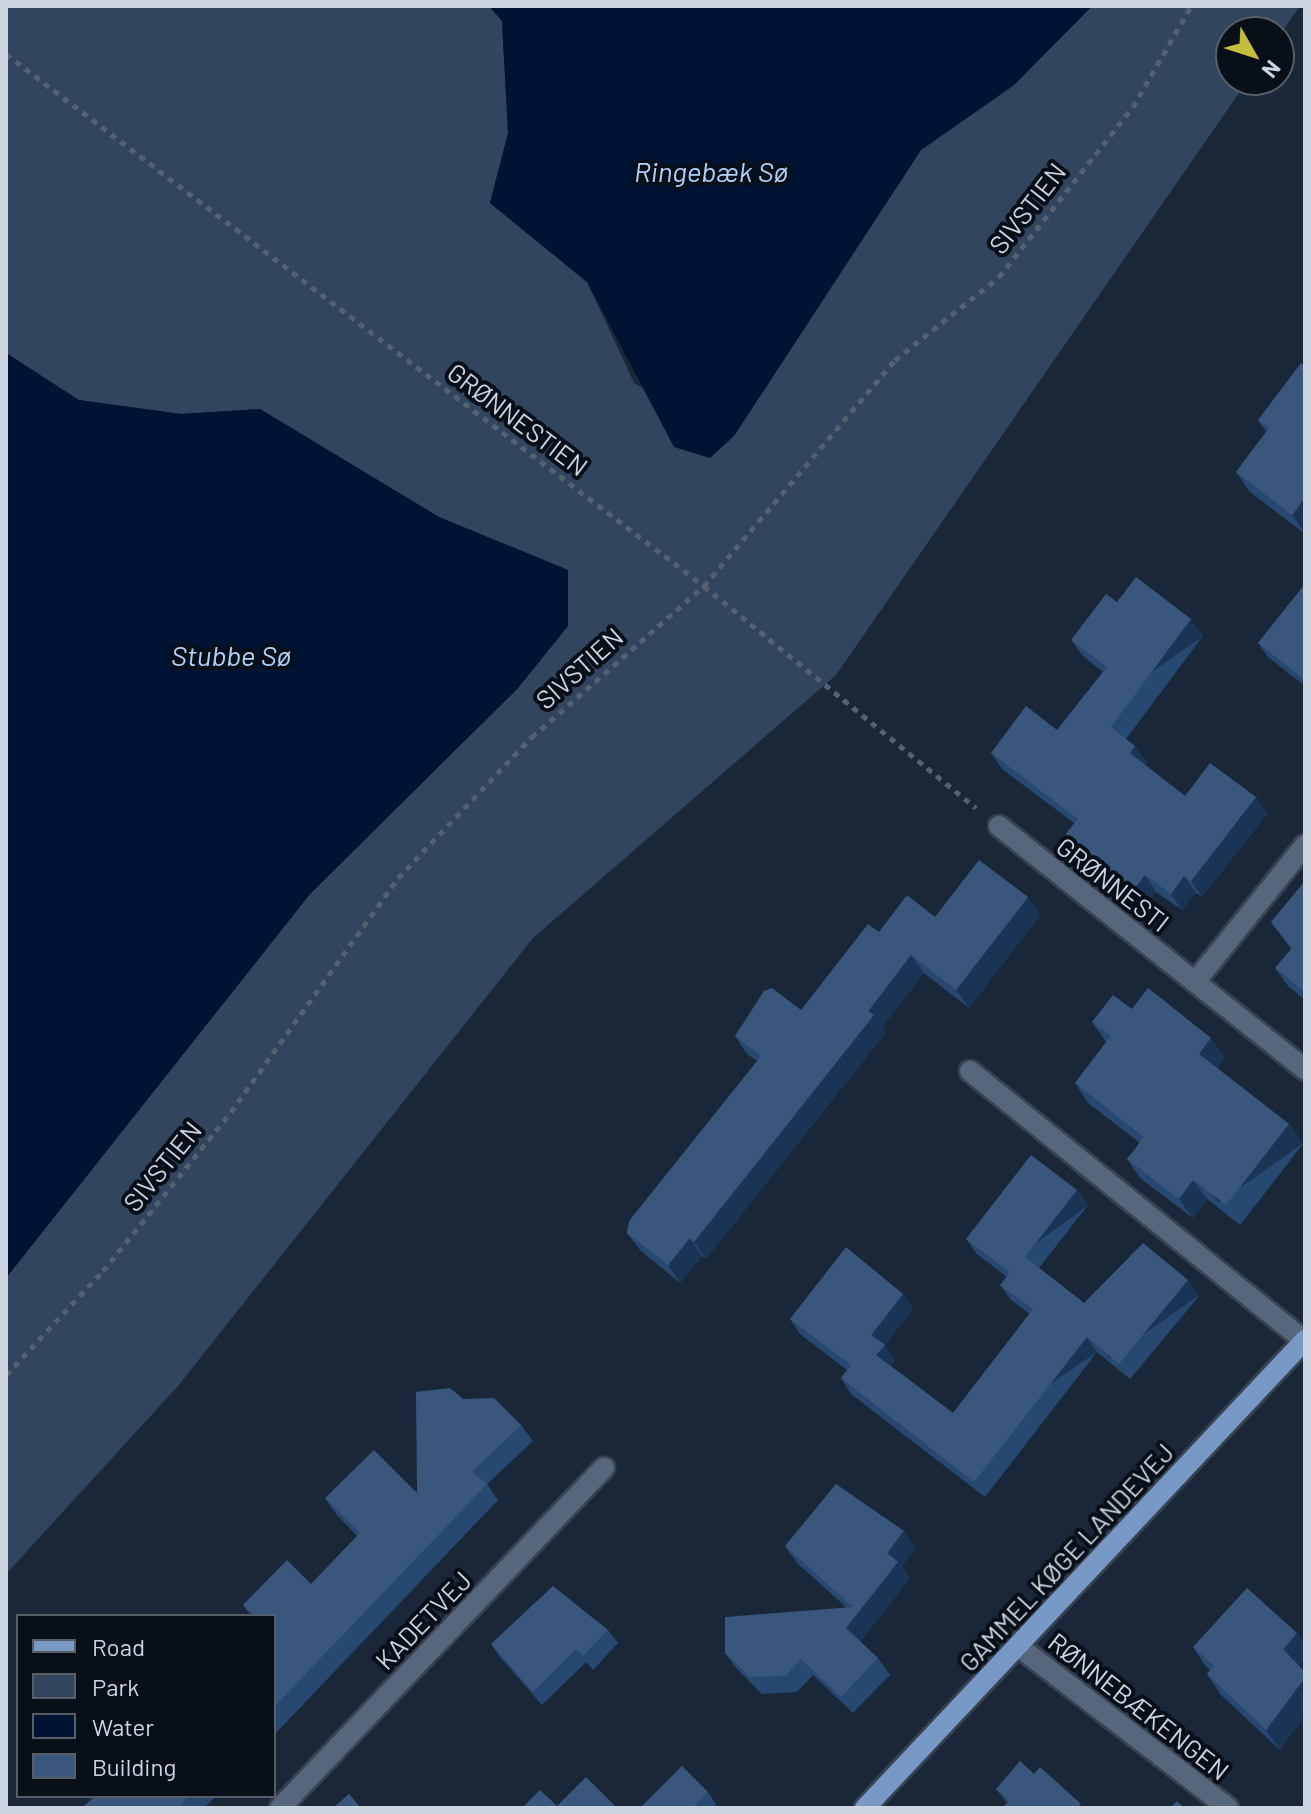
<!DOCTYPE html>
<html>
<head>
<meta charset="utf-8">
<style>
	body { margin:0 }
	#map { position:relative; width:1311px; height:1814px; overflow:hidden; background:#192739; font-family:Barlow,sans-serif }
	div>[style] { position:absolute }
	[style*='--x'] { left:calc(var(--x)*1px); top:calc(var(--y)*1px); width:calc(var(--w)*1px); rotate:calc(var(--a)*1deg) }
	.green>* { inset:0; background:#31455f }
	.water>* { inset:0; background:#001332 }
	.path>* { height:5px; margin-top:-2.5px; transform-origin:0; background:repeating-linear-gradient(90deg,#556171 0 6px,transparent 0 12px) }
	.roads { filter:drop-shadow(2px 0 #384252) drop-shadow(-2px 0 #384252) drop-shadow(0 2px #384252) drop-shadow(0 -2px #384252) }
	.minor>* { height:20px; margin:-10px; padding:0 10px; transform-origin:10px; border-radius:10px; background:#56667c }
	.major>* { height:20px; margin:-10px; padding:0 10px; transform-origin:10px; border-radius:10px; background:#7899c6 }
	.wall>* { inset:0; background:#274871 }
	.shaded-wall>* { inset:0; background:#1a3456; transform-origin:0 0 }
	.building>* { inset:0; background:#39577d }
	span { translate:-50% -50%; white-space:nowrap; text-align:center; line-height:1.15; -webkit-text-stroke:8px #090f18; paint-order:stroke }
	.street-label { font-size:26px; color:#ccd5e1 }
	.water-label { font-size:28px; color:#b0d1fb; font-style:italic }
	.frame { position:absolute; inset:0; border:8px solid #ccd5e1; pointer-events:none }
	.legend { position:absolute; left:16px; top:1614px; width:260px; height:184px; box-sizing:border-box; background:#090f18; border:2px solid #575e68; margin:0; padding:10px 14px; list-style:none; font-size:24px; color:#ccd5e1 }
	.legend li { display:flex; align-items:center; gap:16px; height:40px }
	.legend b { width:40px; border:2px solid #575e68 }
	.north { position:absolute; left:1215px; top:16px; width:80px; height:80px; box-sizing:border-box; background:#090f18; border:2px solid #575e68; border-radius:50%; rotate:129deg; font-size:22px; font-weight:700; line-height:32px; text-align:center; color:#ccd5e1 }
	.north::after { content:''; display:block; margin:auto; width:28px; height:36px; background:#c4bc3d; clip-path:polygon(50% 0,100% 100%,50% 72%,0 100%) }
</style>
</head>
<body>
<div id="map">
	<div class="green">
		<i style="clip-path:polygon(6px 6px,489px 6px,502px 21px,508px 133px,490px 203px,587px 282px,634px 383px,734px 436px,921px 150px,1014px 85px,1092px 6px,1300px 6px,1279px 36px,1231px 32px,1231px 80px,1248px 80px,836px 675px,533px 938px,178px 1386px,6px 1574px,6px 1278px,310px 894px,518px 688px,567px 627px,568px 570px,439px 517px,260px 409px,181px 414px,78px 400px,6px 353px)"></i>
	</div>
	<div class="water">
		<i style="clip-path:polygon(489px 6px,1092px 6px,1014px 85px,921px 150px,734px 436px,710px 458px,674px 447px,587px 282px,490px 203px,508px 133px,502px 21px)"></i>
		<i style="clip-path:polygon(6px 353px,79px 400px,181px 414px,260px 409px,439px 517px,568px 570px,568px 626px,518px 688px,310px 894px,6px 1278px)"></i>
	</div>
	<div class="path">
		<i style="--x:6;--y:54;--w:878;--a:37.31"></i>
		<i style="--x:704;--y:586;--w:351;--a:39.2"></i>
		<i style="--x:6;--y:1375;--w:142;--a:-47"></i>
		<i style="--x:103;--y:1271;--w:204;--a:-51.2"></i>
		<i style="--x:231;--y:1112;--w:287;--a:-54.5"></i>
		<i style="--x:398;--y:878;--w:195;--a:-46.5"></i>
		<i style="--x:532;--y:737;--w:229;--a:-41.3"></i>
		<i style="--x:704;--y:586;--w:296;--a:-49.8"></i>
		<i style="--x:895;--y:360;--w:133;--a:-38.6"></i>
		<i style="--x:999;--y:277;--w:216;--a:-51.8"></i>
		<i style="--x:1133;--y:107;--w:116;--a:-60.1"></i>
	</div>
	<div class="roads">
		<div class="minor">
			<i style="--x:999;--y:826;--w:391;--a:38.5"></i>
			<i style="--x:1195;--y:982;--w:176;--a:-51.2"></i>
			<i style="--x:970;--y:1071;--w:430;--a:38.9"></i>
			<i style="--x:1018;--y:1646;--w:265;--a:37.6"></i>
			<i style="--x:280;--y:1808;--w:470;--a:-46.4"></i>
		</div>
		<div class="major">
			<i style="--x:865;--y:1808;--w:642;--a:-46.77"></i>
		</div>
	</div>
	<div class="wall">
		<i style="clip-path:polygon(1305px 366px,1305px 534px,1250px 492px,1236px 472px,1266px 432px,1258px 420px)"></i>
		<i style="clip-path:polygon(1305px 584px,1305px 686px,1268px 657px,1258px 643px)"></i>
		<i style="clip-path:polygon(1117px 602px,1203px 636px,1126px 739px,1147px 762px,1145px 765px,1185px 796px,1256px 797px,1267px 814px,1202px 897px,1196px 893px,1182px 910px,1156px 892px,1146px 904px,1077px 850px,1066px 834px,1074px 823px,1002px 769px,991px 753px,1057px 730px,1103px 672px,1083px 656px,1071px 640px)"></i>
		<i style="clip-path:polygon(1305px 881px,1305px 1000px,1288px 986px,1275px 968px,1291px 949px,1271px 922px)"></i>
		<i style="clip-path:polygon(1028px 897px,1040px 915px,969px 1008px,924px 973px,882px 1027px,886px 1032px,706px 1259px,702px 1256px,680px 1283px,640px 1250px,627px 1233px,757px 1061px,747px 1054px,735px 1036px,801px 1010px,879px 932px,935px 917px)"></i>
		<i style="clip-path:polygon(1132px 1009px,1225px 1057px,1217px 1068px,1289px 1124px,1303px 1144px,1240px 1225px,1207px 1199px,1193px 1218px,1141px 1179px,1127px 1159px,1140px 1143px,1088px 1103px,1075px 1083px,1106px 1042px,1092px 1022px)"></i>
		<i style="clip-path:polygon(1077px 1190px,1088px 1205px,1039px 1268px,1084px 1303px,1188px 1280px,1199px 1296px,1130px 1379px,1097px 1352px,985px 1497px,851px 1394px,841px 1378px,847px 1370px,800px 1334px,790px 1319px,903px 1294px,913px 1309px,885px 1345px,895px 1360px,891px 1366px,953px 1413px,1030px 1314px,1011px 1300px,1000px 1285px,1007px 1277px,977px 1254px,966px 1239px)"></i>
		<i style="clip-path:polygon(463px 1399px,521px 1425px,533px 1441px,487px 1484px,498px 1500px,274px 1735px,274px 1616px,251px 1616px,243px 1605px,311px 1584px,357px 1536px,336px 1514px,325px 1498px,417px 1493px)"></i>
		<i style="clip-path:polygon(785px 1546px,916px 1547px,902px 1566px,910px 1578px,860px 1642px,878px 1658px,890px 1675px,853px 1713px,813px 1675px,797px 1692px,762px 1694px,737px 1669px,725px 1653px,846px 1607px,797px 1563px)"></i>
		<i style="clip-path:polygon(608px 1630px,618px 1643px,593px 1670px,586px 1662px,542px 1705px,500px 1657px,491px 1644px)"></i>
		<i style="clip-path:polygon(1297px 1633px,1305px 1644px,1305px 1659px,1299px 1666px,1280px 1750px,1220px 1694px,1207px 1674px,1210px 1670px,1206px 1667px,1193px 1647px)"></i>
		<i style="clip-path:polygon(1034px 1774px,1007px 1803px,996px 1789px)"></i>
		<i style="clip-path:polygon(708px 1792px,717px 1806px,715px 1808px,640px 1808px)"></i>
		<i style="clip-path:polygon(95px 1796px,216px 1796px,204px 1808px,82px 1808px)"></i>
	</div>
	<div class="shaded-wall">
		<i style="clip-path:polygon(1305px 498px,1305px 533px,1292px 515px)"></i>
		<i style="left:1191px;top:619px;width:21px;height:134px;rotate:55deg"></i>
		<i style="clip-path:polygon(1135px 746px,1147px 762px,1141px 769px,1130px 753px)"></i>
		<i style="clip-path:polygon(1256px 797px,1267px 814px,1202px 897px,1191px 881px)"></i>
		<i style="clip-path:polygon(1145px 875px,1156px 892px,1146px 904px,1135px 888px)"></i>
		<i style="clip-path:polygon(1184px 876px,1196px 893px,1182px 910px,1171px 894px)"></i>
		<i style="clip-path:polygon(1028px 897px,1040px 915px,969px 1008px,956px 990px)"></i>
		<i style="clip-path:polygon(911px 955px,924px 973px,882px 1027px,886px 1032px,706px 1259px,694px 1242px)"></i>
		<i style="clip-path:polygon(1211px 1038px,1225px 1057px,1213px 1074px,1199px 1054px)"></i>
		<i style="left:1289px;top:1124px;width:24px;height:103px;rotate:55deg"></i>
		<i style="clip-path:polygon(1193px 1180px,1207px 1199px,1193px 1218px,1179px 1199px)"></i>
		<i style="left:1077px;top:1190px;width:19px;height:85px;rotate:54deg"></i>
		<i style="clip-path:polygon(690px 1238px,702px 1256px,680px 1283px,668px 1265px)"></i>
		<i style="left:1188px;top:1280px;width:19px;height:109px;rotate:55deg"></i>
		<i style="clip-path:polygon(903px 1294px,913px 1309px,885px 1345px,895px 1360px,887px 1370px,876px 1355px,871px 1335px)"></i>
		<i style="left:1087px;top:1337px;width:18px;height:184px;rotate:56deg"></i>
		<i style="clip-path:polygon(904px 1531px,916px 1547px,902px 1566px,910px 1578px,858px 1645px,846px 1628px,887px 1553px)"></i>
		<i style="clip-path:polygon(1297px 1633px,1305px 1644px,1305px 1659px,1297px 1669px,1283px 1649px)"></i>
		<i style="clip-path:polygon(1305px 1678px,1305px 1716px,1280px 1750px,1266px 1730px)"></i>
	</div>
	<div class="building">
		<i style="clip-path:polygon(1301px 363px,1305px 366px,1305px 498px,1292px 515px,1236px 472px,1269px 428px,1258px 420px)"></i>
		<i style="clip-path:polygon(1136px 577px,1191px 619px,1111px 727px,1135px 746px,1130px 753px,1185px 796px,1210px 763px,1256px 797px,1191px 881px,1184px 876px,1171px 894px,1145px 875px,1135px 888px,1066px 834px,1078px 819px,991px 753px,1026px 706px,1057px 730px,1107px 667px,1071px 640px,1106px 594px,1117px 602px)"></i>
		<i style="clip-path:polygon(1305px 584px,1305px 680px,1258px 643px)"></i>
		<i style="clip-path:polygon(979px 860px,1028px 897px,956px 990px,911px 955px,868px 1011px,874px 1015px,694px 1242px,690px 1238px,668px 1265px,627px 1233px,629px 1221px,761px 1056px,735px 1036px,764px 991px,772px 988px,801px 1010px,868px 924px,879px 932px,907px 895px,935px 917px)"></i>
		<i style="clip-path:polygon(1305px 881px,1305px 992px,1275px 968px,1292px 948px,1271px 922px)"></i>
		<i style="clip-path:polygon(1148px 988px,1211px 1038px,1199px 1054px,1289px 1124px,1226px 1205px,1193px 1180px,1179px 1199px,1127px 1159px,1144px 1137px,1075px 1083px,1111px 1036px,1092px 1022px,1113px 995px,1132px 1009px)"></i>
		<i style="clip-path:polygon(1031px 1155px,1077px 1190px,1025px 1257px,1084px 1303px,1143px 1243px,1188px 1280px,1119px 1364px,1087px 1337px,974px 1482px,841px 1378px,851px 1365px,790px 1319px,846px 1247px,903px 1294px,871px 1335px,885px 1345px,876px 1355px,953px 1413px,1033px 1309px,1000px 1285px,1010px 1272px,966px 1239px)"></i>
		<i style="clip-path:polygon(450px 1388px,463px 1399px,494px 1398px,521px 1425px,472px 1472px,487px 1484px,274px 1707px,274px 1616px,254px 1616px,243px 1605px,287px 1560px,311px 1584px,360px 1533px,325px 1498px,374px 1450px,417px 1493px,416px 1392px)"></i>
		<i style="clip-path:polygon(836px 1484px,904px 1531px,887px 1553px,898px 1562px,846px 1628px,878px 1658px,841px 1697px,801px 1659px,785px 1676px,750px 1677px,725px 1653px,725px 1617px,853px 1607px,785px 1546px)"></i>
		<i style="clip-path:polygon(553px 1586px,608px 1630px,583px 1656px,576px 1649px,533px 1692px,491px 1644px)"></i>
		<i style="clip-path:polygon(1247px 1588px,1297px 1633px,1283px 1649px,1305px 1672px,1305px 1678px,1266px 1730px,1207px 1674px,1214px 1666px,1193px 1647px)"></i>
		<i style="clip-path:polygon(1020px 1761px,1034px 1774px,1040px 1767px,1081px 1804px,1077px 1808px,1002px 1808px,1009px 1801px,996px 1789px)"></i>
		<i style="clip-path:polygon(682px 1766px,708px 1792px,692px 1808px,640px 1808px)"></i>
		<i style="clip-path:polygon(586px 1777px,617px 1808px,522px 1808px,540px 1790px,557px 1806px)"></i>
		<i style="clip-path:polygon(349px 1794px,361px 1808px,333px 1808px)"></i>
		<i style="clip-path:polygon(95px 1796px,189px 1796px,178px 1808px,82px 1808px)"></i>
		<i style="clip-path:polygon(1177px 1801px,1184px 1808px,1170px 1808px)"></i>
	</div>
	<div class="street-label">
		<span style="left:1027px;top:208px;rotate:-52deg">SIVSTIEN</span>
		<span style="left:518px;top:419px;rotate:37deg">GRØNNESTIEN</span>
		<span style="left:579px;top:668px;rotate:-42deg">SIVSTIEN</span>
		<span style="left:1113px;top:884px;rotate:38deg">GRØNNESTI</span>
		<span style="left:162px;top:1166px;rotate:-51deg">SIVSTIEN</span>
		<span style="left:1066px;top:1557px;rotate:-47deg">GAMMEL KØGE LANDEVEJ</span>
		<span style="left:423px;top:1620px;rotate:-46deg">KADETVEJ</span>
		<span style="left:1139px;top:1706px;rotate:38deg">RØNNEBÆKENGEN</span>
	</div>
	<div class="water-label">
		<span style="left:711px;top:171px">Ringebæk Sø</span>
		<span style="left:231px;top:655px">Stubbe Sø</span>
	</div>
	<div class="frame"></div>
	<ul class="legend">
	<li><b style="height:10px;background:#7899c6"></b>Road</li>
	<li><b style="height:22px;background:#31455f"></b>Park</li>
	<li><b style="height:22px;background:#001332"></b>Water</li>
	<li><b style="height:22px;background:#39577d"></b>Building</li>
	</ul>
	<div class="north">N</div>
</div>
</body>
</html>
